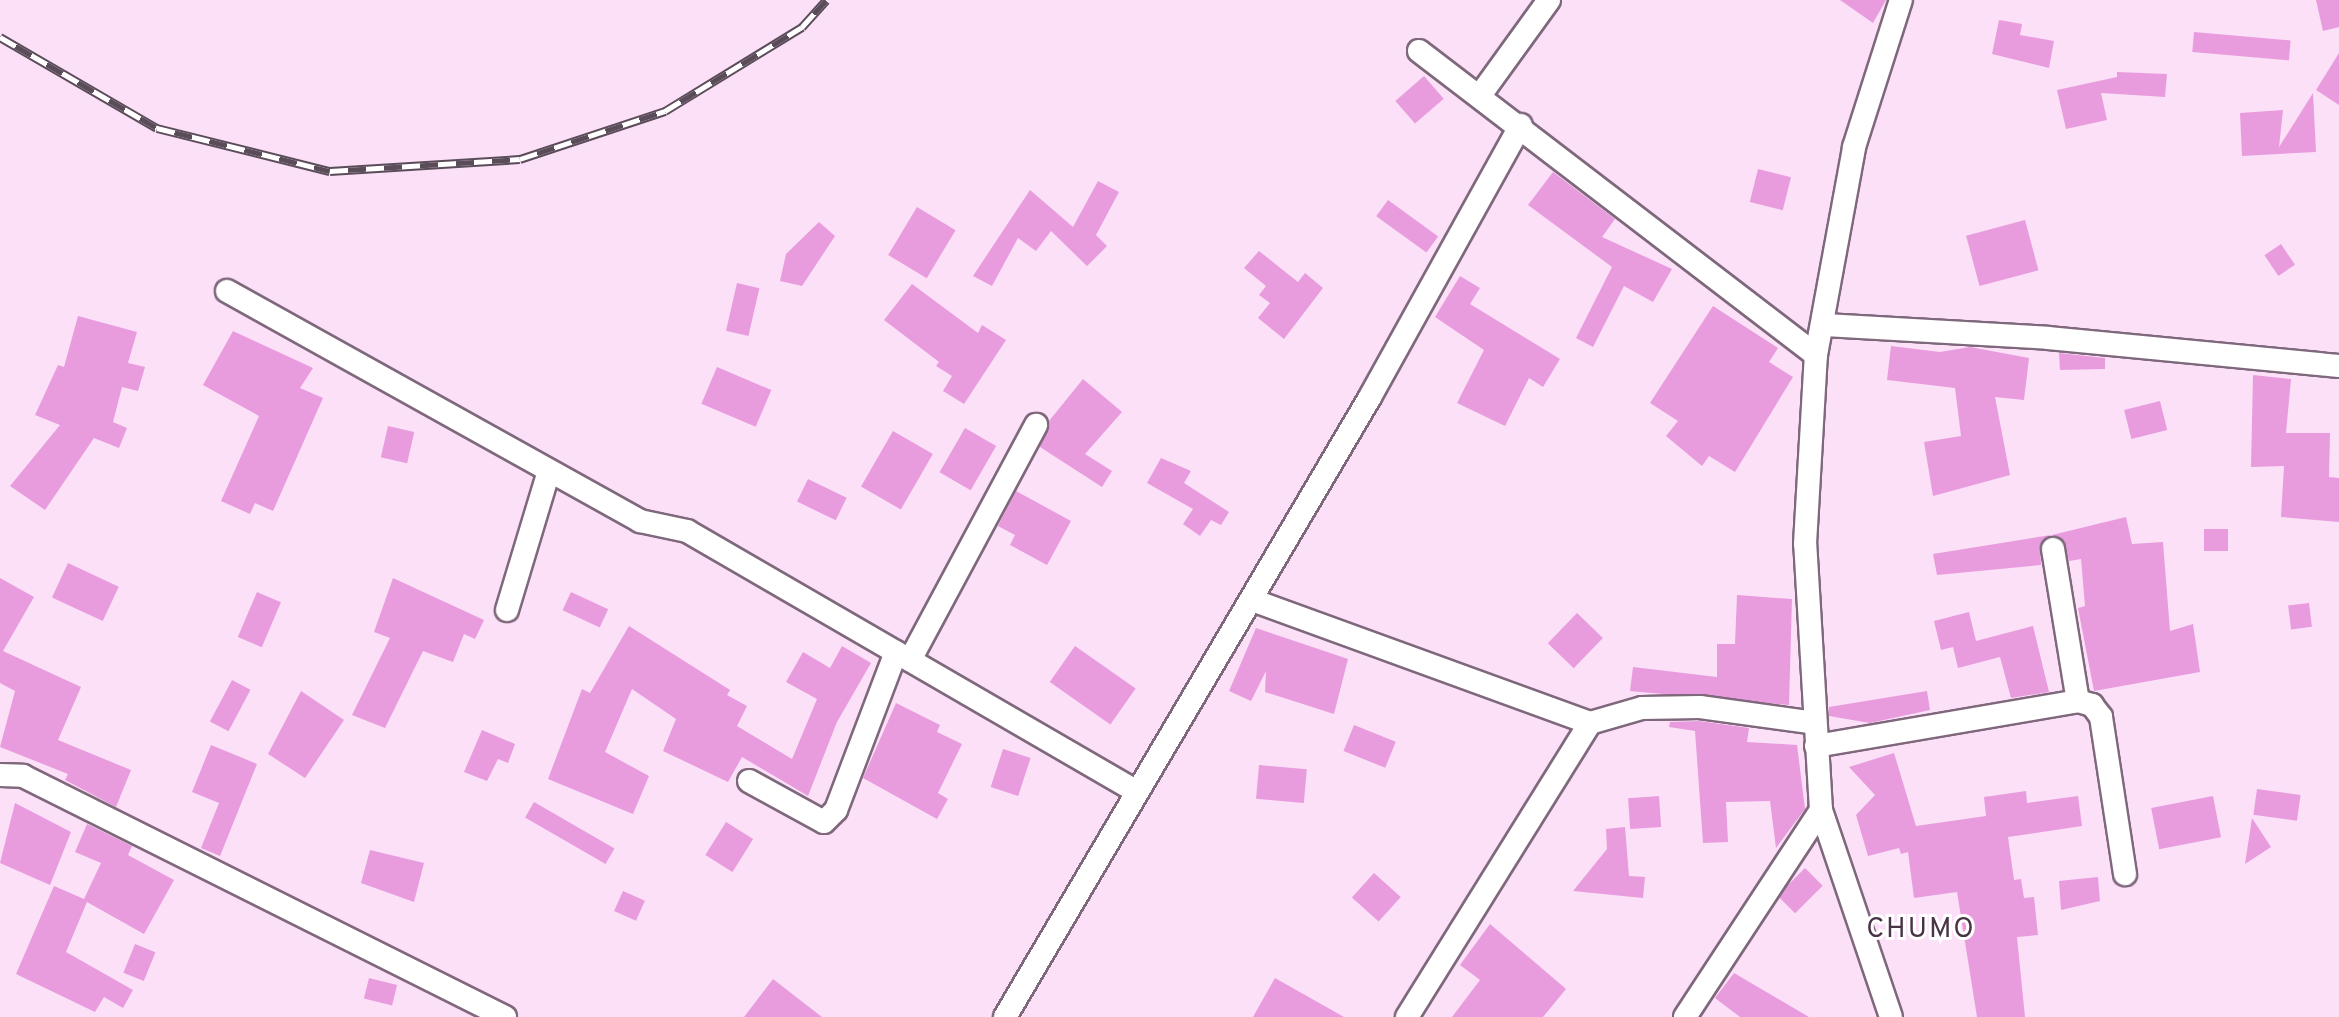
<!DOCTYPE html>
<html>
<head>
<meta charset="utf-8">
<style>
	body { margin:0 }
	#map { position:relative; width:2339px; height:1017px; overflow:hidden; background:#fbe0f7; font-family:Overpass,sans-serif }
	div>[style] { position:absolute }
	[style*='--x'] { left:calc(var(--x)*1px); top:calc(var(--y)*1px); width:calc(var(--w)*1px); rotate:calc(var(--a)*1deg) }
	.building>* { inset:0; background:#e89cde; transform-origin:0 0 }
	.roads { filter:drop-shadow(2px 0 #7f687c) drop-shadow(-2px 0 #7f687c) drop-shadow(0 2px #7f687c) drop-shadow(0 -2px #7f687c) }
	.minor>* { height:22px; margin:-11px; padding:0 11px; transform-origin:11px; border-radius:11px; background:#fff }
	.rail>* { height:9px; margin-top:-4.5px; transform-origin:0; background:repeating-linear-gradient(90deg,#fff 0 18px,#5a4d59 0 36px); box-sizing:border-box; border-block:2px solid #5a4d59 }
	span { translate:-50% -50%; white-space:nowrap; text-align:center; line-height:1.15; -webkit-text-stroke:6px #fff; paint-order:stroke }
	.quarter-label { font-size:28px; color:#493446; letter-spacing:2px }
</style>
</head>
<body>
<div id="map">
	<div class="building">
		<i style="clip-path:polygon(1840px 0,1886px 0,1873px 23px)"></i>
		<i style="clip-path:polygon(2316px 0,2339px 0,2339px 27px,2323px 31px)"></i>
		<i style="clip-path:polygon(1999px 20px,2022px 24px,2020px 35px,2054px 41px,2049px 68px,1992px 54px)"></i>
		<i style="left:2194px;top:32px;width:97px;height:20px;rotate:5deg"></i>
		<i style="clip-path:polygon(2339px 53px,2339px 105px,2316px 90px)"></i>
		<i style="clip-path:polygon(2117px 72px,2167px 74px,2165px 97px,2101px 93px,2107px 120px,2066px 129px,2057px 90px,2117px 77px)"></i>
		<i style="left:1424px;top:76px;width:30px;height:38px;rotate:49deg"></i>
		<i style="clip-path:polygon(2313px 93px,2316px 152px,2242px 156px,2240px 113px,2283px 110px,2279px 147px)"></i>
		<i style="left:1758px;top:169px;width:34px;height:34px;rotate:14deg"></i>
		<i style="clip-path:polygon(1553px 172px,1615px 219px,1602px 237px,1672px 269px,1653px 302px,1624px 286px,1593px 347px,1576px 338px,1612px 267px,1528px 205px)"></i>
		<i style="clip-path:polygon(1098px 181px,1119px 192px,1096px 235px,1107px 246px,1087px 266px,1051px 231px,1036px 251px,1018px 238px,992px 286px,973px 276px,1030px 190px,1073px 227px)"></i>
		<i style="left:1388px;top:200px;width:62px;height:20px;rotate:36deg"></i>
		<i style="left:917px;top:207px;width:45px;height:56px;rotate:31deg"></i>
		<i style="left:2025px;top:220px;width:52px;height:61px;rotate:75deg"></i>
		<i style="clip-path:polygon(819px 222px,835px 236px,802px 286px,780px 281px,786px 254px)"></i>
		<i style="left:2281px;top:244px;width:25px;height:20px;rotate:56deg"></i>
		<i style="clip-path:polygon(1259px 251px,1298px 282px,1305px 273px,1323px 288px,1284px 339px,1258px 318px,1270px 303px,1259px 295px,1266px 286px,1244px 268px)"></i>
		<i style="clip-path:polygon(1460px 276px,1480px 288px,1470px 304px,1560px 359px,1543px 387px,1529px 378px,1505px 426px,1457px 403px,1484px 350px,1435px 317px)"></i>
		<i style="left:737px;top:283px;width:23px;height:49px;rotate:13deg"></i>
		<i style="clip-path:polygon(912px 284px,978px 333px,982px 325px,1006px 340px,964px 404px,943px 391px,952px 376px,936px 366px,939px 362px,884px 320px)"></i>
		<i style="clip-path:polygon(1713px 306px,1778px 348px,1769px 362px,1793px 377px,1735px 472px,1709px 456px,1702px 466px,1666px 436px,1678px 421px,1650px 403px)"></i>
		<i style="clip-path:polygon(78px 316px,137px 332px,128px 363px,145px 367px,138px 391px,122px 387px,113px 422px,127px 428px,119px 448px,94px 438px,45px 510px,10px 486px,60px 425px,35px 415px,58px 365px,64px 367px)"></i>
		<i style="clip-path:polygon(233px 331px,313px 368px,300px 388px,323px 398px,273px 511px,255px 503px,250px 514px,221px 501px,259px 416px,203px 385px)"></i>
		<i style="clip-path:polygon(1891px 346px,1940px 352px,1970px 347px,2029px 358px,2024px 400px,1995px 397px,2010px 475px,1933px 496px,1924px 442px,1961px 436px,1955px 388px,1887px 380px)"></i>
		<i style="clip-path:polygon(2059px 353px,2105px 358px,2105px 369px,2060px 370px)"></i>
		<i style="left:717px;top:367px;width:59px;height:40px;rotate:23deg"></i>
		<i style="clip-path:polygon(2253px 375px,2291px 379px,2286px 433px,2330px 433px,2329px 477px,2339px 478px,2339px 522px,2281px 517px,2284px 466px,2251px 467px)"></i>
		<i style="clip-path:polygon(1083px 379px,1122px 412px,1085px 454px,1112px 471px,1102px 487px,1040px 447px,1049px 421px)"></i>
		<i style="left:2160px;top:401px;width:30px;height:37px;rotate:76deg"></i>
		<i style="left:388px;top:426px;width:27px;height:32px;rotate:13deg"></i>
		<i style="left:965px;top:428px;width:36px;height:51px;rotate:30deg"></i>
		<i style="left:893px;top:431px;width:46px;height:64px;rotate:30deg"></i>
		<i style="clip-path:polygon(1161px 458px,1191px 471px,1184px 483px,1229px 512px,1221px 525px,1211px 520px,1200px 536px,1183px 524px,1193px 509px,1147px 483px)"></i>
		<i style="left:808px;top:479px;width:43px;height:25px;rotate:26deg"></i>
		<i style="clip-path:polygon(1016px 491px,1071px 521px,1047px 565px,1010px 545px,1015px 535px,998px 526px)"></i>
		<i style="clip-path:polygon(2126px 517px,2132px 544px,2163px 542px,2170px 631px,2193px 624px,2200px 672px,2094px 691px,2078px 608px,2085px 606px,2081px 559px,2069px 561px,2064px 541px,2052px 535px)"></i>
		<i style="left:2228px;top:529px;width:22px;height:24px;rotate:90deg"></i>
		<i style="clip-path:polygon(2051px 535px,2040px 545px,2041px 565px,1937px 575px,1933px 554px)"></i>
		<i style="left:68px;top:563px;width:56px;height:38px;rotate:25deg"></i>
		<i style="clip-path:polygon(0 578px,34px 597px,3px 651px,81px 687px,58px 740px,131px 770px,116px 807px,65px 780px,68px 774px,0 747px,15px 691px,0 683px)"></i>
		<i style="clip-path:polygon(393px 578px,484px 620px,475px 639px,464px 634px,453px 662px,423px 651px,385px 728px,352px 715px,390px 638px,374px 632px)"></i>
		<i style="left:257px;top:592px;width:26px;height:49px;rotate:23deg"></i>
		<i style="left:571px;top:592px;width:41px;height:20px;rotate:25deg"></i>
		<i style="clip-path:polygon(1737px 595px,1792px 599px,1789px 705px,1630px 691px,1633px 667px,1717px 677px,1717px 644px,1735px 644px)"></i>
		<i style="left:2309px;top:603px;width:24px;height:21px;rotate:83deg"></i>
		<i style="clip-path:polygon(1969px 612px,1976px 641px,2033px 626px,2049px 692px,2011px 698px,2000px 657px,1958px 668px,1953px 647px,1941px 650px,1934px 621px)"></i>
		<i style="left:1577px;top:613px;width:36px;height:42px;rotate:44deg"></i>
		<i style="clip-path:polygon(629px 626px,730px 690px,727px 695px,747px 706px,737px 726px,792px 759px,817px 699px,786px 682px,803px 652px,830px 668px,842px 646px,871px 663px,837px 722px,808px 796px,742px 757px,728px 782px,663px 751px,676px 719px,632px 689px,605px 752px,649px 776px,633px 814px,548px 779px,582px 689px,590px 693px)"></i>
		<i style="clip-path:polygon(1256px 628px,1348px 659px,1334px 714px,1265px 692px,1266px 671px,1251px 701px,1229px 691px)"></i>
		<i style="left:1075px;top:646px;width:74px;height:44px;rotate:35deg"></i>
		<i style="left:232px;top:680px;width:21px;height:47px;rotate:28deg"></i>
		<i style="clip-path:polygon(301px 691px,344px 720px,305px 778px,268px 754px)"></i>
		<i style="clip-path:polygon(1927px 691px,1930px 710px,1870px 723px,1829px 716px,1829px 707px)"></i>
		<i style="clip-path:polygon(896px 703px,940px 725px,937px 732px,962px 744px,938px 793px,948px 799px,937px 819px,863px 778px)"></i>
		<i style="clip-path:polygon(1699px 721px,1749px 728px,1747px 742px,1797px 745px,1805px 809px,1776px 848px,1770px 801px,1726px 802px,1728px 842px,1703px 843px,1695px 731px,1669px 727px,1670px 722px)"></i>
		<i style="left:1354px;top:725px;width:45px;height:28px;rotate:22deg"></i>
		<i style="clip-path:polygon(482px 730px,515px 744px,508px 763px,498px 759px,487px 781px,464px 772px)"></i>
		<i style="clip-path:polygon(211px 745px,257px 764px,220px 856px,201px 848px,219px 803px,192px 792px)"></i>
		<i style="left:1003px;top:749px;width:29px;height:40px;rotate:18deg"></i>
		<i style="clip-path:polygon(1894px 753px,1916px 826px,1986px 816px,1984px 797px,2026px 791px,2027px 803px,2078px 796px,2082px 826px,2008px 837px,2014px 880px,2021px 879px,2024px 898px,2034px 897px,2038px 935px,2017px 937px,2025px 1017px,1977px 1017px,1957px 892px,1914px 898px,1908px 852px,1901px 854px,1899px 848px,1868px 856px,1856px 815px,1875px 795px,1849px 767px)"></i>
		<i style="left:1259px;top:765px;width:48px;height:34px;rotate:5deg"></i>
		<i style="left:2257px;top:789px;width:44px;height:26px;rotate:8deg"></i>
		<i style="left:1659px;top:796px;width:31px;height:31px;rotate:86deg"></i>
		<i style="left:2213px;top:796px;width:42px;height:63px;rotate:79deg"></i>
		<i style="left:534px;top:802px;width:93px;height:18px;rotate:30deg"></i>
		<i style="clip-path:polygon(15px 803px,71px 832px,50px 885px,0 863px)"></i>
		<i style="clip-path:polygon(2252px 818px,2271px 847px,2245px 864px)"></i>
		<i style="left:726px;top:822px;width:32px;height:39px;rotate:32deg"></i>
		<i style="clip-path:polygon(87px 824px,132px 846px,128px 855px,174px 880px,144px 934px,87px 902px,66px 952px,133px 990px,123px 1008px,104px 997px,95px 1012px,16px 974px,54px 886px,84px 899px,101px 863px,75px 852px)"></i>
		<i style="clip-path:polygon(1625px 827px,1629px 876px,1645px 877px,1643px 898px,1573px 891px,1607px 849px,1606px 829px)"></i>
		<i style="clip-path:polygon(370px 850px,424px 863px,414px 902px,361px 883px)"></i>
		<i style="left:1805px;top:868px;width:25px;height:39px;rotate:45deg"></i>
		<i style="left:1374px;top:873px;width:36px;height:33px;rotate:42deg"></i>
		<i style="clip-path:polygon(2098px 877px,2100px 901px,2061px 910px,2059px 881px)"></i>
		<i style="left:623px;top:891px;width:24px;height:22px;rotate:24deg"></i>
		<i style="clip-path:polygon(1490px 924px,1566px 989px,1543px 1017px,1452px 1017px,1480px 980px,1460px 965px)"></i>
		<i style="left:135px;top:944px;width:22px;height:31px;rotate:22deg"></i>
		<i style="clip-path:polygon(1734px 973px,1809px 1017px,1740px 1017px,1715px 998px)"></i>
		<i style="left:369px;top:978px;width:29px;height:21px;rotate:14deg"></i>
		<i style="clip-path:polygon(1275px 978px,1344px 1017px,1253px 1017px)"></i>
		<i style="clip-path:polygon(773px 979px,822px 1017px,744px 1017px)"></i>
	</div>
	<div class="roads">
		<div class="minor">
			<i style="--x:1419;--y:51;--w:500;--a:37.44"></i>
			<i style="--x:1481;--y:94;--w:116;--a:-54.1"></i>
			<i style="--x:227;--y:291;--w:473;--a:29.1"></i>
			<i style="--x:640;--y:521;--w:48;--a:12"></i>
			<i style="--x:687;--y:531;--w:517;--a:30.09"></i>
			<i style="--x:1825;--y:325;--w:223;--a:3.3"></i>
			<i style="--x:2048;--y:338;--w:292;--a:5.5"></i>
			<i style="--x:2053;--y:549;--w:154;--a:80.7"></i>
			<i style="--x:1252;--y:600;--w:360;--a:20"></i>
			<i style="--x:1590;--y:723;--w:54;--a:-16.1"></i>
			<i style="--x:1642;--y:708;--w:58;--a:-1"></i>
			<i style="--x:1700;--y:707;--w:116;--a:7.9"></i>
			<i style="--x:507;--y:610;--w:145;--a:-73.2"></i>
			<i style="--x:910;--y:660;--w:267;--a:-61.8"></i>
			<i style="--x:1816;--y:746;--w:266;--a:-9.7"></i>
			<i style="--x:2078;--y:701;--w:15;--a:16"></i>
			<i style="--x:2092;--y:705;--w:15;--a:53"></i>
			<i style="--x:2101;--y:717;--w:159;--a:81.3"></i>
			<i style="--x:0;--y:775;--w:23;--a:2"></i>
			<i style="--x:23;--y:776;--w:539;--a:26.57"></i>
			<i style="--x:749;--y:781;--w:85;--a:28.7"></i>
			<i style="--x:824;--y:822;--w:17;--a:-45"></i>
			<i style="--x:836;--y:810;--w:169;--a:-69.2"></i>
			<i style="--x:1005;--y:1017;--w:719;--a:-59.51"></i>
			<i style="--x:1370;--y:397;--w:311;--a:-61"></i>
			<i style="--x:1407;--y:1017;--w:346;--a:-58.1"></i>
			<i style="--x:1685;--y:1017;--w:248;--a:-56.7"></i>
			<i style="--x:1891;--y:1017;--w:219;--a:-108.7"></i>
			<i style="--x:1821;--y:810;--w:266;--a:-93.4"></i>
			<i style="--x:1805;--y:544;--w:189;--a:-86.7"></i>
			<i style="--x:1816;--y:355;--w:211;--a:-79.6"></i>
			<i style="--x:1854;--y:147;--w:154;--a:-72.3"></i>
		</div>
	</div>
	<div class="rail">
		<i style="--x:0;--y:37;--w:181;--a:30.1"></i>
		<i style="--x:157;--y:128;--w:178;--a:14"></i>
		<i style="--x:330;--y:171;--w:190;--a:-3.6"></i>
		<i style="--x:520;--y:159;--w:153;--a:-18.3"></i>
		<i style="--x:665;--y:111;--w:161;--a:-31.5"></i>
		<i style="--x:802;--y:27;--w:36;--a:-48"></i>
	</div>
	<div class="quarter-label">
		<span style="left:1921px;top:930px">CHUMO</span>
	</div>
</div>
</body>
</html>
